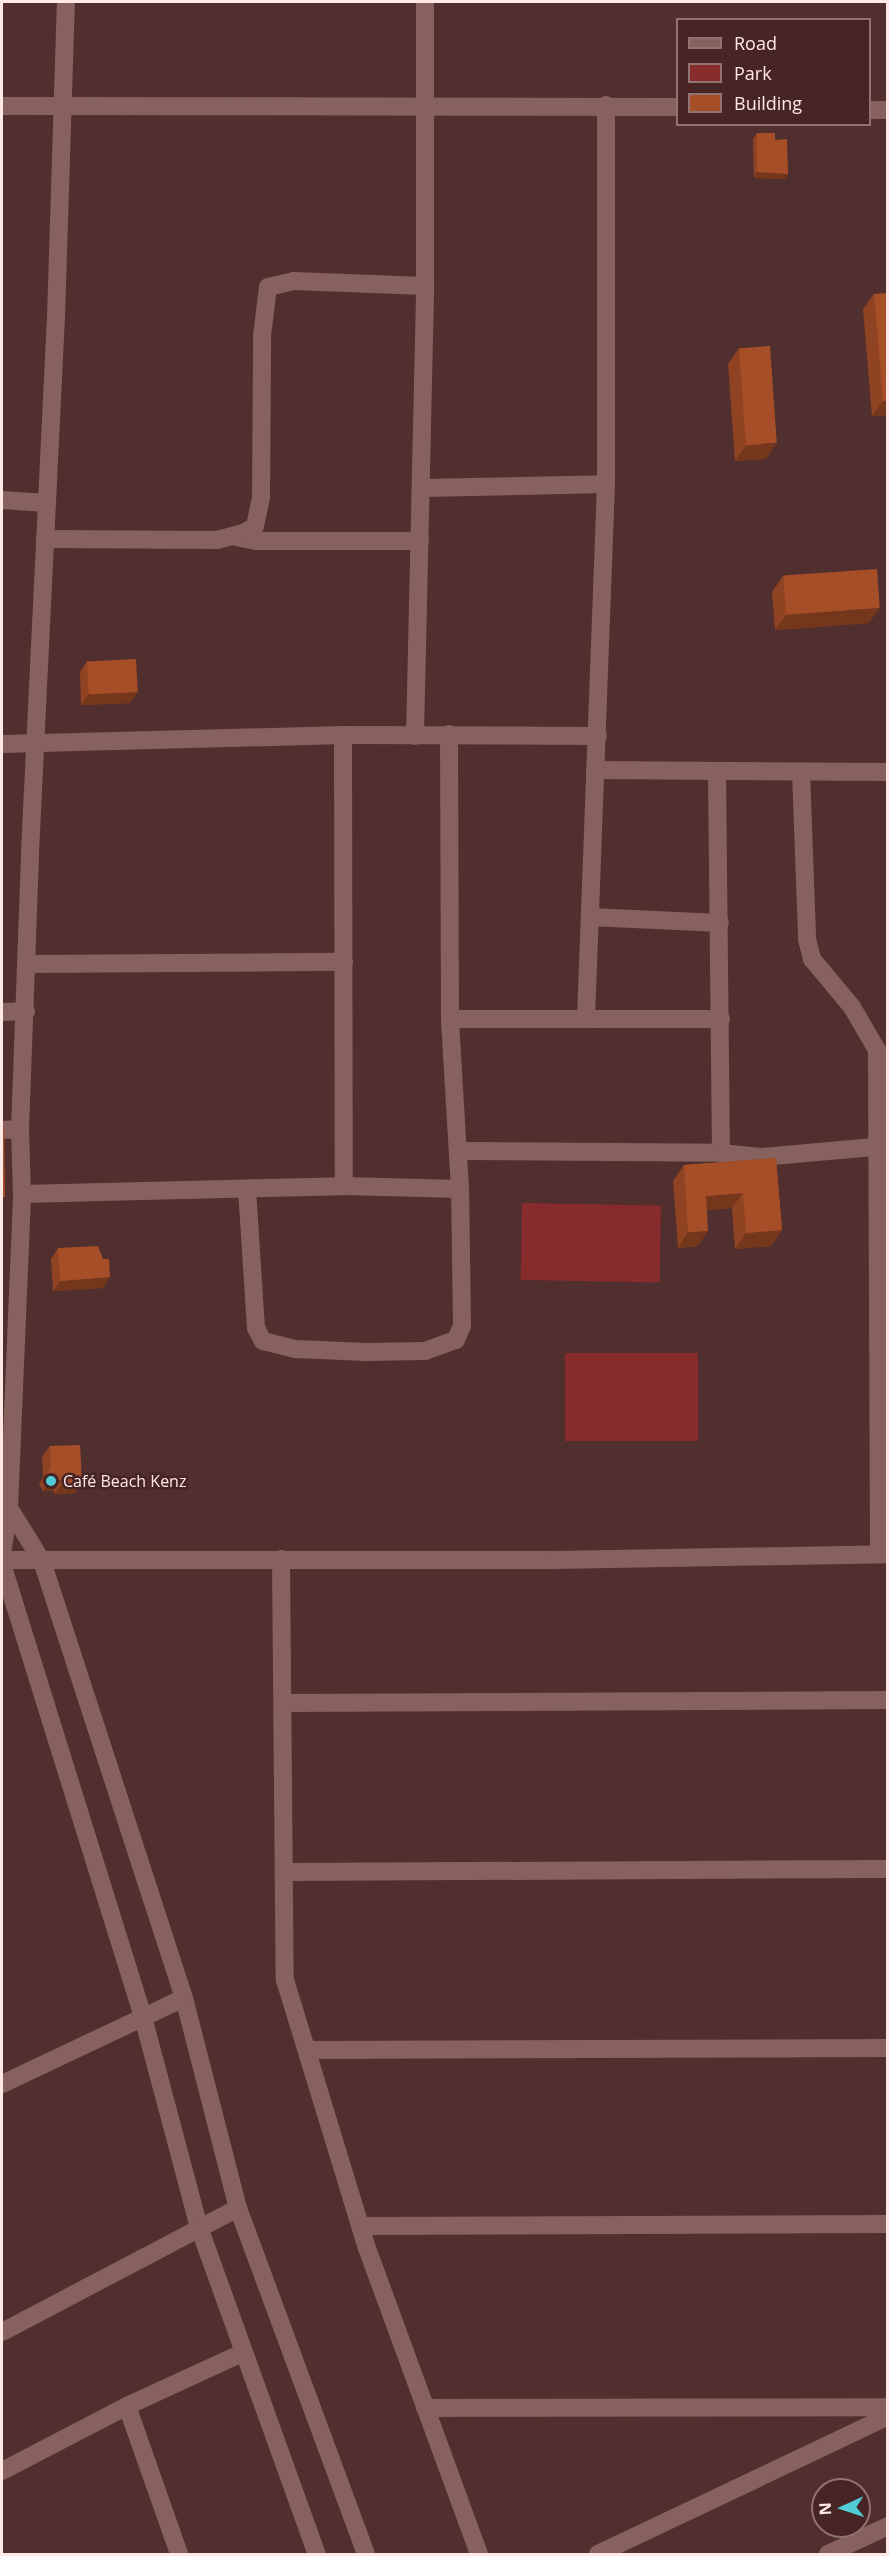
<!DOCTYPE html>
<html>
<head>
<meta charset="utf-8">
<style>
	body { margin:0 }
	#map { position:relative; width:889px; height:2556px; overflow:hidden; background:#512f2e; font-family:"Open Sans",sans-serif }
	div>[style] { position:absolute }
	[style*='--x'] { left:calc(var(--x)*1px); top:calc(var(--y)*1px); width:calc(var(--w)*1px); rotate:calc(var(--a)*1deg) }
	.green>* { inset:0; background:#872b2d; transform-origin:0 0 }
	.street>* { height:18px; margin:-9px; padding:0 9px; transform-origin:9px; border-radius:9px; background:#87615e }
	.secondary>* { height:18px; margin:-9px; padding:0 9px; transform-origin:9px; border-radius:9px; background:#87615e }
	.wall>* { inset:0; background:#8f4322 }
	.shaded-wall>* { inset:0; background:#74371b }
	.building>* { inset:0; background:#a64e27; transform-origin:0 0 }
	.dots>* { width:16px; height:16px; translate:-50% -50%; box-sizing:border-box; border:3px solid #462524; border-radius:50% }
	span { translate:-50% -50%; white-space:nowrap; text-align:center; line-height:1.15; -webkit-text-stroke:5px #462524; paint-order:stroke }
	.poi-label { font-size:16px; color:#ffe8e6 }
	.left { translate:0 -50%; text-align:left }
	.frame { position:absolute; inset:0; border:3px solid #ffe8e6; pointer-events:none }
	.legend { position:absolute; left:676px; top:18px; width:195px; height:108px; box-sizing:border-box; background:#462524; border:2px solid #907372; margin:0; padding:8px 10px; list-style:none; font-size:18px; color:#ffe8e6 }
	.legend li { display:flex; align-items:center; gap:12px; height:30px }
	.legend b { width:30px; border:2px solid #907372 }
	.north { position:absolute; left:811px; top:2478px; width:60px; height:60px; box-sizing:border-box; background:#462524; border:2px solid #907372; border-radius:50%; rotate:267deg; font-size:16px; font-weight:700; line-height:24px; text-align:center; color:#ffe8e6 }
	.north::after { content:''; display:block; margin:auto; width:21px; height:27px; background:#52ccd6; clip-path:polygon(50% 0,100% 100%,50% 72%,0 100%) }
</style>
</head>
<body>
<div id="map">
	<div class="green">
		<i style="left:522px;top:1203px;width:139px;height:77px;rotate:1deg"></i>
		<i style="left:565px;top:1353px;width:133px;height:88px"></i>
	</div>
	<div class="street">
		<i style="--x:2;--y:106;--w:676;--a:0.08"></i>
		<i style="--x:870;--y:110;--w:18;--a:0"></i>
		<i style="--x:421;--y:488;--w:185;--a:-1.2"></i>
		<i style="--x:2;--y:500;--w:45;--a:3.8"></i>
		<i style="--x:236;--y:537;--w:20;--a:11"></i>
		<i style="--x:256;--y:541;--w:164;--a:0"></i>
		<i style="--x:45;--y:539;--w:172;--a:0.3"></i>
		<i style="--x:217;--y:540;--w:28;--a:-15"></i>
		<i style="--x:244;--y:533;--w:13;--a:-32"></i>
		<i style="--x:255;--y:526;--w:30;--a:-78"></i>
		<i style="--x:261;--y:497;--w:161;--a:-89.6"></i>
		<i style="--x:262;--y:336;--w:49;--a:-83"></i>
		<i style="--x:268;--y:287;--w:27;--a:-13"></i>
		<i style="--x:294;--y:281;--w:131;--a:2.2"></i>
		<i style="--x:343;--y:735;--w:451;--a:89.9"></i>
		<i style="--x:415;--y:736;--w:450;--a:-88.7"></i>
		<i style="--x:425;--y:286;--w:284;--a:-90"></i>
		<i style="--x:2;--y:744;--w:341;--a:-1.5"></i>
		<i style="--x:343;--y:735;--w:255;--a:0.2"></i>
		<i style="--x:595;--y:770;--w:293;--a:0.4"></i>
		<i style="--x:801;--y:772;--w:167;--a:87.9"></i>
		<i style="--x:807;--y:939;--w:21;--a:76"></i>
		<i style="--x:812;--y:959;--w:62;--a:50.2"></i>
		<i style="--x:852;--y:1007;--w:50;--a:59.8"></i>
		<i style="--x:877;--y:1050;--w:504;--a:89.77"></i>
		<i style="--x:717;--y:773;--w:380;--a:89.4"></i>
		<i style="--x:590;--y:917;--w:130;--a:2.6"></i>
		<i style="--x:29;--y:964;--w:315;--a:-0.4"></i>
		<i style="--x:2;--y:1012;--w:24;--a:-2"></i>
		<i style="--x:450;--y:1019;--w:271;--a:0"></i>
		<i style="--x:586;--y:1019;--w:535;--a:-87.86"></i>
		<i style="--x:606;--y:484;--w:379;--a:-90"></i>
		<i style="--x:2;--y:1130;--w:18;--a:-3"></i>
		<i style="--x:458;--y:1151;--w:263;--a:0.4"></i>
		<i style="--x:721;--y:1153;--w:40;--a:5.7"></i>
		<i style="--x:761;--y:1157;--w:124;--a:-5.1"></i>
		<i style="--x:247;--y:1189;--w:139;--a:86.3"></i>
		<i style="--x:256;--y:1328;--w:15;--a:62"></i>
		<i style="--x:263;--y:1341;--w:34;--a:14"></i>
		<i style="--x:296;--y:1349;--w:70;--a:2.5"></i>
		<i style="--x:366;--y:1352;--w:59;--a:-1"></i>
		<i style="--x:425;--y:1351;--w:33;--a:-20"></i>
		<i style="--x:456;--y:1340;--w:15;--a:-67"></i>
		<i style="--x:462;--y:1326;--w:137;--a:-90.8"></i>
		<i style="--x:460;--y:1189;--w:170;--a:-93.4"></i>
		<i style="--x:450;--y:1019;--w:285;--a:-90.2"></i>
		<i style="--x:22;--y:1194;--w:322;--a:-1.4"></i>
		<i style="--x:344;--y:1186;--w:116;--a:1.5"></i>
		<i style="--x:9;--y:1508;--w:62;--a:58.1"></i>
		<i style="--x:42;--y:1561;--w:459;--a:72"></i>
		<i style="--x:184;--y:1998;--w:217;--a:75.6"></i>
		<i style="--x:238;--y:2208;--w:369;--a:69.7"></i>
		<i style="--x:2;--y:1554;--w:47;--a:-81.3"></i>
		<i style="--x:9;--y:1508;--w:314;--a:-87.6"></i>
		<i style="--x:22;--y:1194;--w:65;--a:-91.8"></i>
		<i style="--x:20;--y:1129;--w:277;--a:-87.9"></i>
		<i style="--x:30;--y:852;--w:536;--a:-87.22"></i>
		<i style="--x:56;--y:317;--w:315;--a:-88.2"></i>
		<i style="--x:281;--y:1559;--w:421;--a:89.5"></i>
		<i style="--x:285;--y:1980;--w:280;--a:73"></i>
		<i style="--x:367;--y:2248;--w:326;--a:69.9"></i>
		<i style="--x:2;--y:1564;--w:474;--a:72.7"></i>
		<i style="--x:143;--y:2017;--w:217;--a:75.1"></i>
		<i style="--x:199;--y:2227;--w:348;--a:70.2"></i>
		<i style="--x:283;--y:1703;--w:605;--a:-0.28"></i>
		<i style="--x:286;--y:1872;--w:602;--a:-0.29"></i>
		<i style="--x:307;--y:2050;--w:581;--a:-0.2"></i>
		<i style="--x:2;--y:2084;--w:201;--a:-25.3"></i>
		<i style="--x:361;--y:2226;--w:527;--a:-0.22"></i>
		<i style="--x:2;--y:2332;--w:267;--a:-27.7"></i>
		<i style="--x:127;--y:2406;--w:157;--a:70.6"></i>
		<i style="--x:425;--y:2408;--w:463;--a:-0.1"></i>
		<i style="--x:2;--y:2471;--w:141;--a:-27.5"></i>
		<i style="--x:127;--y:2406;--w:127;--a:-24.7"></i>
		<i style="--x:598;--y:2554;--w:321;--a:-25.4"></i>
		<i style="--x:828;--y:2554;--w:66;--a:-25"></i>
	</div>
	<div class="secondary">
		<i style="--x:2;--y:1560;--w:553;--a:0"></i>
		<i style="--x:555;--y:1560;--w:333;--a:-1"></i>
	</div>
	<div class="wall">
		<i style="clip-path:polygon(757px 133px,775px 140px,788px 174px,784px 179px,754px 178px,753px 139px)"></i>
		<i style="clip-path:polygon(888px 293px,888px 415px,872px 416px,863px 309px,874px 294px)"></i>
		<i style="clip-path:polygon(739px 348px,766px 459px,735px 461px,728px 364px)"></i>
		<i style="clip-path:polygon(783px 576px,869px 623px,775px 630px,772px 592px)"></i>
		<i style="clip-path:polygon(87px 661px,138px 692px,130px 703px,81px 705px,80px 672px)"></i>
		<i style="clip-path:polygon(776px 1158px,782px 1230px,771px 1246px,735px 1249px,732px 1208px,707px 1210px,698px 1246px,678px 1248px,673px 1181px,684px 1165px)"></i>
		<i style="clip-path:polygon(58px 1248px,103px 1288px,53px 1291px,51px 1259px)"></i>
		<i style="clip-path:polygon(50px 1446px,75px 1493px,55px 1494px,53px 1491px,43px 1491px,39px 1484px,43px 1477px,42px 1457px)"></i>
	</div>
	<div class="shaded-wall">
		<i style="clip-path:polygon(757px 172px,788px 174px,784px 179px,754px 178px)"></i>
		<i style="clip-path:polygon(888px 400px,888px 415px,872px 416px,883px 401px)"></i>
		<i style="clip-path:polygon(777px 443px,766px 459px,735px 461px,746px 446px)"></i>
		<i style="clip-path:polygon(880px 608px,869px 623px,775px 630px,786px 615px)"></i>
		<i style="clip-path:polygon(138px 692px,130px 703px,81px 705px,89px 694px)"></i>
		<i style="clip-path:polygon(743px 1193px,732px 1208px,695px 1211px,706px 1196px)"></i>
		<i style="clip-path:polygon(782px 1230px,771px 1246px,735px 1249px,746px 1233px)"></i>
		<i style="clip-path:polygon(708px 1231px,698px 1246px,678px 1248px,688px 1232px)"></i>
		<i style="clip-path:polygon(110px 1277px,103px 1288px,53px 1291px,60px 1281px)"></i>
		<i style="clip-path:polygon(51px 1480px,61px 1480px,53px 1491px,43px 1491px)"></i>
		<i style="clip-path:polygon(82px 1483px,75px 1493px,55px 1494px,62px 1484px)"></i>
	</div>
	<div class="building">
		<i style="clip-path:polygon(757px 133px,775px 133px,775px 140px,787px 139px,788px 174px,757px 172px)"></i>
		<i style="clip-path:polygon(888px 293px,888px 400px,883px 401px,874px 294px)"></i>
		<i style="left:770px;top:346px;width:97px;height:31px;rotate:86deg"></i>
		<i style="left:877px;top:569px;width:39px;height:94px;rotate:86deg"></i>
		<i style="left:136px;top:659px;width:33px;height:49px;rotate:87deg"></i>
		<i style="clip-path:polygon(2px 1126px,4px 1126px,5px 1197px,2px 1197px)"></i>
		<i style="clip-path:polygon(776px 1158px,782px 1230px,746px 1233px,743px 1193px,706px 1196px,708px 1231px,688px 1232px,684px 1165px)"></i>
		<i style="clip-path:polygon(98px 1246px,103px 1259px,109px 1259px,110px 1277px,60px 1281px,58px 1248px)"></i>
		<i style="clip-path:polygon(80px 1445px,82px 1483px,62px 1484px,61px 1480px,51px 1480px,47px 1474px,51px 1467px,50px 1446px)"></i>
	</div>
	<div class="dots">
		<i style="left:51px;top:1481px;background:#52ccd6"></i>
	</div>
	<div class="poi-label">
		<span class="left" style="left:63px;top:1481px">Café Beach Kenz</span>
	</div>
	<div class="frame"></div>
	<ul class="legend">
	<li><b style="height:8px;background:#87615e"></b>Road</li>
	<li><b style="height:16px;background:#872b2d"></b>Park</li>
	<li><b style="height:16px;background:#a64e27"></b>Building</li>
	</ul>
	<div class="north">N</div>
</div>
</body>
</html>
